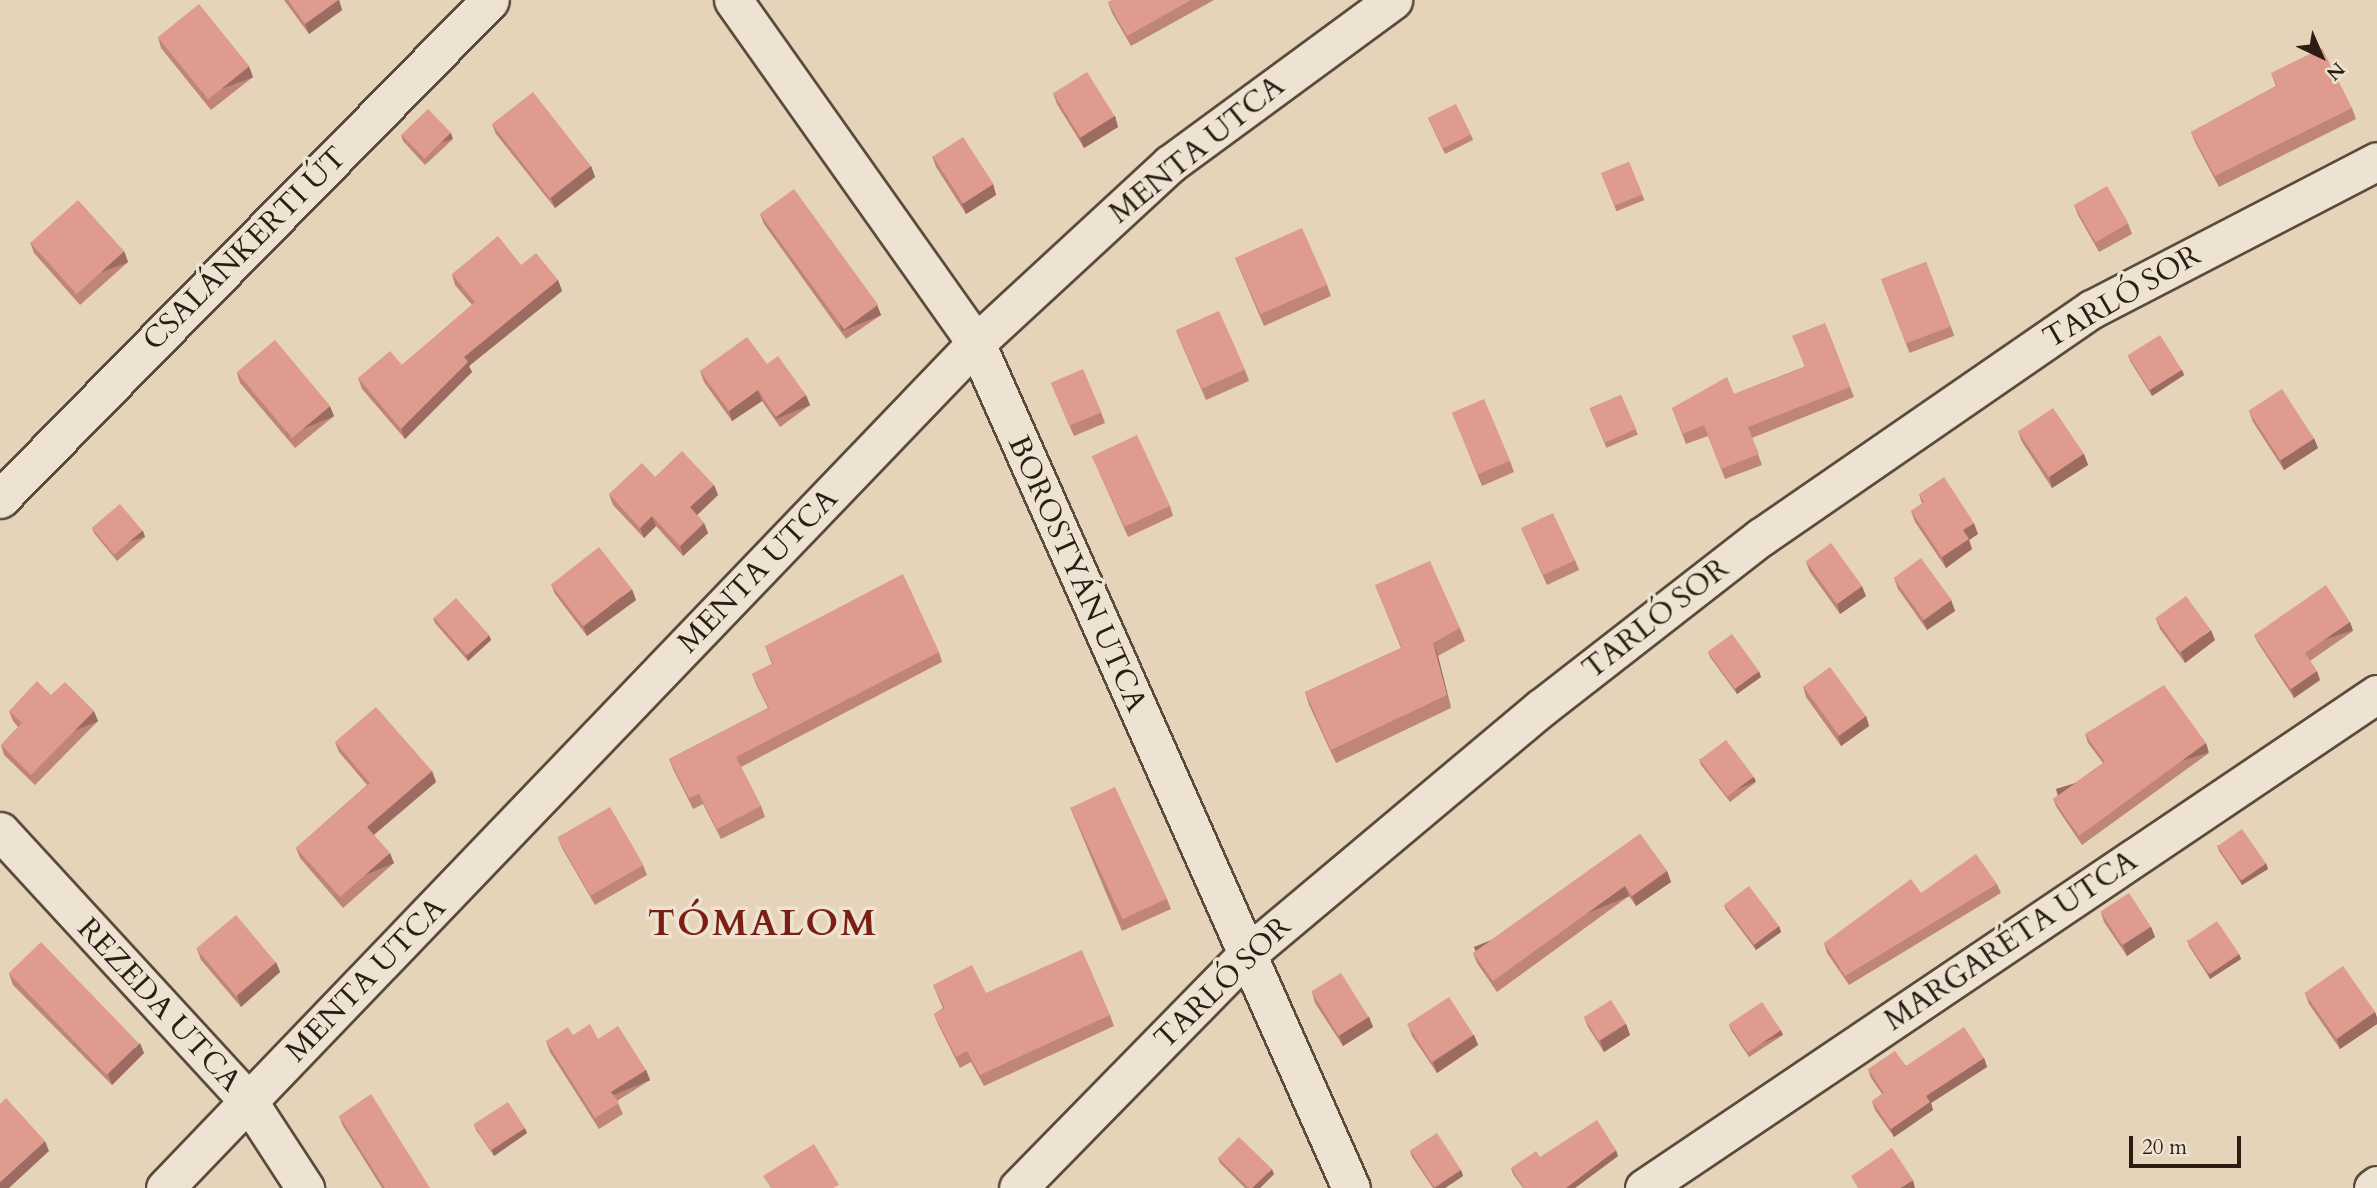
<!DOCTYPE html>
<html>
<head>
<meta charset="utf-8">
<style>
	body { margin:0 }
	#map { position:relative; width:2377px; height:1188px; overflow:hidden; background:#e5d4b9; font-family:Cardo,serif }
	div>[style] { position:absolute }
	[style*='--x'] { left:calc(var(--x)*1px); top:calc(var(--y)*1px); width:calc(var(--w)*1px); rotate:calc(var(--a)*1deg) }
	.roads { filter:drop-shadow(2px 0 #5a4b3c) drop-shadow(-2px 0 #5a4b3c) drop-shadow(0 2px #5a4b3c) drop-shadow(0 -2px #5a4b3c) }
	.minor>* { height:37px; margin:-18.5px; padding:0 18.5px; transform-origin:18.5px; border-radius:18.5px; background:#eee3d2 }
	.wall>* { inset:0; background:#c08579; transform-origin:0 0 }
	.shaded-wall>* { inset:0; background:#9c6c63; transform-origin:0 0 }
	.building>* { inset:0; background:#df9b8d; transform-origin:0 0 }
	span { translate:-50% -50%; white-space:nowrap; text-align:center; line-height:1.15; -webkit-text-stroke:7px #eee3d2; paint-order:stroke }
	.street-label { font-size:30px; color:#2b1d12 }
	.district-label { font-size:37px; color:#7a1f14; font-weight:700; letter-spacing:2px }
	.north { position:absolute; left:2286px; top:21px; width:70px; height:70px; -webkit-text-stroke:5px #eee3d2; paint-order:stroke; rotate:136deg; font-size:19px; font-weight:700; line-height:28px; text-align:center; color:#2b1d12 }
	.north::after { content:''; display:block; margin:auto; width:24px; height:32px; background:#2b1d12; clip-path:polygon(50% 0,100% 100%,50% 72%,0 100%) }
	.scale { position:absolute; left:2129px; top:1136px; width:112px; height:32px; box-sizing:border-box; border:4px solid #2b1d12; border-top:0; padding-left:9px; font-size:21px; line-height:24px; white-space:nowrap; color:#2b1d12; -webkit-text-stroke:5px #eee3d2; paint-order:stroke }
</style>
</head>
<body>
<div id="map">
	<div class="roads">
		<div class="minor">
			<i style="--x:733;--y:0;--w:420;--a:54.7"></i>
			<i style="--x:976;--y:343;--w:924;--a:66.07"></i>
			<i style="--x:0;--y:499;--w:699;--a:-45.52"></i>
			<i style="--x:0;--y:831;--w:368;--a:47.4"></i>
			<i style="--x:249;--y:1102;--w:103;--a:56.9"></i>
			<i style="--x:165;--y:1188;--w:1171;--a:-46.18"></i>
			<i style="--x:976;--y:343;--w:264;--a:-42.7"></i>
			<i style="--x:1170;--y:164;--w:277;--a:-36.3"></i>
			<i style="--x:1018;--y:1188;--w:323;--a:-45.6"></i>
			<i style="--x:1244;--y:957;--w:388;--a:-40"></i>
			<i style="--x:1541;--y:708;--w:279;--a:-37.9"></i>
			<i style="--x:1761;--y:537;--w:402;--a:-34.6"></i>
			<i style="--x:2092;--y:309;--w:321;--a:-27.4"></i>
			<i style="--x:1644;--y:1188;--w:884;--a:-33.98"></i>
			<i style="--x:2373;--y:1188;--w:5;--a:-37"></i>
		</div>
	</div>
	<div class="wall">
		<i style="clip-path:polygon(284px 0,339px 0,342px 10px,309px 34px)"></i>
		<i style="clip-path:polygon(1113px 0,1214px 0,1131px 46px,1112px 13px,1108px 2px)"></i>
		<i style="clip-path:polygon(158px 37px,253px 77px,211px 110px,161px 48px)"></i>
		<i style="clip-path:polygon(2271px 73px,2352px 108px,2356px 119px,2219px 187px,2195px 142px,2191px 132px,2276px 86px)"></i>
		<i style="clip-path:polygon(1053px 93px,1115px 116px,1118px 127px,1084px 148px,1057px 104px)"></i>
		<i style="clip-path:polygon(1428px 118px,1471px 135px,1473px 140px,1445px 154px)"></i>
		<i style="clip-path:polygon(492px 124px,591px 166px,595px 177px,555px 208px,496px 134px)"></i>
		<i style="clip-path:polygon(401px 135px,453px 139px,425px 165px,403px 141px)"></i>
		<i style="clip-path:polygon(932px 156px,993px 184px,996px 195px,966px 214px,936px 167px)"></i>
		<i style="left:1629px;top:162px;width:41px;height:30px;rotate:68deg"></i>
		<i style="clip-path:polygon(2074px 205px,2128px 223px,2132px 234px,2099px 252px,2078px 215px)"></i>
		<i style="clip-path:polygon(760px 214px,877px 305px,881px 315px,846px 339px,764px 224px)"></i>
		<i style="clip-path:polygon(30px 242px,124px 251px,128px 262px,80px 305px,34px 253px)"></i>
		<i style="clip-path:polygon(1235px 258px,1327px 285px,1331px 296px,1264px 326px)"></i>
		<i style="left:1926px;top:262px;width:79px;height:48px;rotate:69deg"></i>
		<i style="clip-path:polygon(521px 265px,558px 280px,562px 291px,469px 366px,472px 372px,405px 439px,362px 389px,358px 378px,402px 365px,472px 305px,455px 285px,452px 274px)"></i>
		<i style="clip-path:polygon(1825px 323px,1854px 397px,1752px 438px,1762px 465px,1725px 479px,1708px 436px,1686px 444px,1672px 408px,1734px 394px,1804px 367px)"></i>
		<i style="clip-path:polygon(1176px 331px,1245px 370px,1249px 381px,1206px 400px)"></i>
		<i style="clip-path:polygon(2128px 355px,2182px 370px,2184px 375px,2152px 396px,2130px 361px)"></i>
		<i style="clip-path:polygon(767px 364px,810px 405px,780px 427px,762px 401px,732px 421px,704px 382px,700px 371px)"></i>
		<i style="clip-path:polygon(237px 373px,334px 416px,295px 448px,240px 383px)"></i>
		<i style="clip-path:polygon(1051px 383px,1101px 412px,1105px 423px,1074px 436px)"></i>
		<i style="left:1621px;top:395px;width:43px;height:34px;rotate:67deg"></i>
		<i style="clip-path:polygon(2249px 411px,2318px 448px,2284px 470px,2253px 422px)"></i>
		<i style="clip-path:polygon(1452px 412px,1510px 461px,1514px 472px,1482px 486px)"></i>
		<i style="clip-path:polygon(2018px 431px,2084px 454px,2088px 465px,2052px 488px,2022px 442px)"></i>
		<i style="clip-path:polygon(1092px 456px,1170px 506px,1173px 516px,1128px 537px)"></i>
		<i style="clip-path:polygon(655px 477px,714px 485px,718px 495px,697px 515px,704px 523px,708px 533px,683px 556px,656px 526px,644px 538px,613px 505px,609px 494px)"></i>
		<i style="clip-path:polygon(1919px 494px,1978px 534px,1969px 540px,1972px 549px,1946px 568px,1915px 522px,1911px 511px,1922px 504px)"></i>
		<i style="clip-path:polygon(92px 528px,143px 531px,145px 537px,117px 561px,94px 533px)"></i>
		<i style="clip-path:polygon(1521px 528px,1575px 560px,1579px 570px,1547px 585px)"></i>
		<i style="clip-path:polygon(1806px 562px,1866px 596px,1840px 614px,1810px 572px)"></i>
		<i style="clip-path:polygon(1894px 578px,1951px 600px,1955px 611px,1927px 630px,1898px 589px)"></i>
		<i style="clip-path:polygon(551px 584px,636px 600px,587px 636px,555px 594px)"></i>
		<i style="clip-path:polygon(1375px 585px,1460px 628px,1465px 641px,1438px 656px,1451px 708px,1336px 763px,1309px 705px,1305px 692px,1401px 648px)"></i>
		<i style="clip-path:polygon(433px 618px,489px 635px,491px 640px,468px 661px,435px 623px)"></i>
		<i style="clip-path:polygon(2156px 619px,2215px 640px,2185px 663px,2160px 629px)"></i>
		<i style="clip-path:polygon(2350px 622px,2353px 631px,2310px 661px,2320px 680px,2294px 698px,2258px 643px,2254px 635px)"></i>
		<i style="clip-path:polygon(765px 646px,939px 652px,942px 662px,741px 767px,761px 806px,765px 817px,721px 839px,703px 804px,693px 809px,673px 769px,669px 759px,768px 708px,756px 684px,752px 674px,772px 664px)"></i>
		<i style="clip-path:polygon(1708px 652px,1761px 677px,1737px 694px,1710px 657px)"></i>
		<i style="clip-path:polygon(1803px 686px,1866px 716px,1869px 726px,1841px 746px,1806px 697px)"></i>
		<i style="clip-path:polygon(9px 711px,98px 721px,35px 785px,4px 755px,1px 745px,18px 727px,13px 721px)"></i>
		<i style="clip-path:polygon(2085px 734px,2209px 753px,2082px 845px,2057px 808px,2053px 799px,2103px 763px,2088px 743px)"></i>
		<i style="clip-path:polygon(335px 742px,432px 771px,436px 782px,374px 835px,394px 863px,343px 908px,300px 858px,296px 848px,367px 785px,339px 752px)"></i>
		<i style="clip-path:polygon(1699px 759px,1756px 782px,1730px 802px,1701px 765px)"></i>
		<i style="clip-path:polygon(1070px 807px,1167px 899px,1171px 909px,1122px 931px)"></i>
		<i style="clip-path:polygon(1640px 834px,1667px 871px,1671px 882px,1636px 906px,1629px 896px,1497px 992px,1477px 963px,1473px 953px)"></i>
		<i style="clip-path:polygon(558px 838px,643px 865px,647px 875px,595px 905px,562px 848px)"></i>
		<i style="clip-path:polygon(2217px 845px,2266px 863px,2268px 869px,2242px 885px,2219px 851px)"></i>
		<i style="clip-path:polygon(1997px 884px,2001px 893px,1849px 985px,1827px 953px,1824px 943px,1921px 893px)"></i>
		<i style="clip-path:polygon(1724px 905px,1779px 926px,1781px 932px,1756px 950px,1726px 910px)"></i>
		<i style="clip-path:polygon(2101px 912px,2151px 927px,2155px 937px,2127px 956px,2104px 922px)"></i>
		<i style="clip-path:polygon(2187px 940px,2239px 954px,2241px 959px,2210px 979px,2189px 946px)"></i>
		<i style="clip-path:polygon(197px 949px,276px 962px,280px 972px,241px 1007px,201px 960px)"></i>
		<i style="clip-path:polygon(9px 974px,144px 1053px,112px 1085px,13px 985px)"></i>
		<i style="clip-path:polygon(933px 985px,986px 993px,1110px 1015px,1114px 1026px,984px 1086px,971px 1062px,960px 1068px,938px 1024px,934px 1014px,943px 1008px)"></i>
		<i style="clip-path:polygon(1312px 992px,1369px 1017px,1373px 1027px,1343px 1046px,1315px 1003px)"></i>
		<i style="clip-path:polygon(2305px 993px,2375px 1012px,2377px 1018px,2377px 1024px,2340px 1049px,2309px 1004px)"></i>
		<i style="clip-path:polygon(1584px 1017px,1626px 1024px,1630px 1035px,1604px 1052px,1588px 1027px)"></i>
		<i style="clip-path:polygon(1408px 1025px,1474px 1035px,1478px 1045px,1437px 1073px,1412px 1036px)"></i>
		<i style="clip-path:polygon(1729px 1025px,1783px 1035px,1749px 1057px,1731px 1030px)"></i>
		<i style="clip-path:polygon(573px 1035px,598px 1039px,646px 1070px,650px 1080px,617px 1101px,623px 1114px,599px 1129px,550px 1052px,546px 1041px)"></i>
		<i style="clip-path:polygon(1984px 1058px,1987px 1067px,1931px 1103px,1933px 1110px,1894px 1137px,1875px 1110px,1872px 1101px,1882px 1094px,1871px 1078px,1868px 1069px)"></i>
		<i style="clip-path:polygon(339px 1116px,430px 1188px,382px 1188px,343px 1126px)"></i>
		<i style="clip-path:polygon(474px 1125px,527px 1133px,494px 1156px,476px 1130px)"></i>
		<i style="clip-path:polygon(1410px 1151px,1461px 1170px,1463px 1176px,1445px 1188px,1433px 1188px,1412px 1157px)"></i>
		<i style="clip-path:polygon(1618px 1156px,1575px 1188px,1523px 1188px,1513px 1174px,1511px 1168px,1540px 1157px)"></i>
		<i style="clip-path:polygon(1218px 1158px,1274px 1174px,1260px 1188px,1245px 1188px,1220px 1163px)"></i>
	</div>
	<div class="shaded-wall">
		<i style="clip-path:polygon(339px 0,342px 10px,309px 34px,305px 24px)"></i>
		<i style="left:249px;top:66px;width:12px;height:53px;rotate:70deg"></i>
		<i style="clip-path:polygon(1115px 116px,1118px 127px,1084px 148px,1080px 138px)"></i>
		<i style="left:451px;top:133px;width:6px;height:38px;rotate:72deg"></i>
		<i style="clip-path:polygon(591px 166px,595px 177px,555px 208px,551px 198px)"></i>
		<i style="clip-path:polygon(993px 184px,996px 195px,966px 214px,962px 204px)"></i>
		<i style="left:124px;top:251px;width:12px;height:64px;rotate:70deg"></i>
		<i style="clip-path:polygon(558px 280px,562px 291px,469px 366px,472px 372px,405px 439px,401px 429px,464px 357px)"></i>
		<i style="left:877px;top:305px;width:11px;height:42px;rotate:68deg"></i>
		<i style="clip-path:polygon(2182px 370px,2184px 375px,2152px 396px,2150px 390px)"></i>
		<i style="clip-path:polygon(758px 390px,762px 401px,732px 421px,729px 411px)"></i>
		<i style="left:806px;top:395px;width:11px;height:37px;rotate:68deg"></i>
		<i style="left:330px;top:406px;width:11px;height:50px;rotate:68deg"></i>
		<i style="clip-path:polygon(2314px 438px,2318px 448px,2284px 470px,2280px 459px)"></i>
		<i style="clip-path:polygon(2084px 454px,2088px 465px,2052px 488px,2049px 477px)"></i>
		<i style="clip-path:polygon(714px 485px,718px 495px,694px 518px,690px 507px)"></i>
		<i style="clip-path:polygon(652px 516px,656px 526px,644px 538px,640px 528px)"></i>
		<i style="clip-path:polygon(704px 523px,708px 533px,683px 556px,680px 546px)"></i>
		<i style="clip-path:polygon(1974px 523px,1978px 534px,1969px 540px,1972px 549px,1946px 568px,1942px 557px,1963px 530px)"></i>
		<i style="left:143px;top:531px;width:6px;height:37px;rotate:72deg"></i>
		<i style="clip-path:polygon(1862px 586px,1866px 596px,1840px 614px,1837px 604px)"></i>
		<i style="clip-path:polygon(632px 589px,636px 600px,587px 636px,583px 626px)"></i>
		<i style="clip-path:polygon(1951px 600px,1955px 611px,1927px 630px,1923px 620px)"></i>
		<i style="left:2350px;top:622px;width:9px;height:55px;rotate:72deg"></i>
		<i style="clip-path:polygon(2211px 630px,2215px 640px,2185px 663px,2181px 652px)"></i>
		<i style="clip-path:polygon(489px 635px,491px 640px,468px 661px,466px 655px)"></i>
		<i style="clip-path:polygon(1433px 643px,1438px 656px,1451px 708px,1447px 695px)"></i>
		<i style="clip-path:polygon(1759px 671px,1761px 677px,1737px 694px,1735px 689px)"></i>
		<i style="clip-path:polygon(2317px 671px,2320px 680px,2294px 698px,2291px 689px)"></i>
		<i style="left:94px;top:711px;width:11px;height:90px;rotate:68deg"></i>
		<i style="clip-path:polygon(1866px 716px,1869px 726px,1841px 746px,1838px 736px)"></i>
		<i style="left:2206px;top:743px;width:10px;height:157px;rotate:73deg"></i>
		<i style="clip-path:polygon(432px 771px,436px 782px,371px 837px,367px 827px)"></i>
		<i style="left:1754px;top:777px;width:5px;height:33px;rotate:68deg"></i>
		<i style="left:390px;top:853px;width:11px;height:67px;rotate:68deg"></i>
		<i style="clip-path:polygon(2266px 863px,2268px 869px,2242px 885px,2240px 880px)"></i>
		<i style="clip-path:polygon(1667px 871px,1671px 882px,1636px 906px,1632px 896px)"></i>
		<i style="left:1625px;top:886px;width:11px;height:163px;rotate:68deg"></i>
		<i style="clip-path:polygon(1779px 926px,1781px 932px,1756px 950px,1754px 945px)"></i>
		<i style="clip-path:polygon(2151px 927px,2155px 937px,2127px 956px,2123px 945px)"></i>
		<i style="clip-path:polygon(2239px 954px,2241px 959px,2210px 979px,2208px 973px)"></i>
		<i style="clip-path:polygon(276px 962px,280px 972px,241px 1007px,237px 996px)"></i>
		<i style="clip-path:polygon(2375px 1012px,2377px 1018px,2377px 1024px,2340px 1049px,2337px 1039px)"></i>
		<i style="clip-path:polygon(1369px 1017px,1373px 1027px,1343px 1046px,1339px 1035px)"></i>
		<i style="clip-path:polygon(1626px 1024px,1630px 1035px,1604px 1052px,1600px 1041px)"></i>
		<i style="left:1781px;top:1030px;width:5px;height:40px;rotate:68deg"></i>
		<i style="clip-path:polygon(1474px 1035px,1478px 1045px,1437px 1073px,1433px 1062px)"></i>
		<i style="clip-path:polygon(140px 1043px,144px 1053px,112px 1085px,108px 1074px)"></i>
		<i style="clip-path:polygon(1984px 1058px,1987px 1067px,1931px 1103px,1933px 1110px,1894px 1137px,1891px 1129px,1926px 1096px)"></i>
		<i style="left:646px;top:1070px;width:11px;height:41px;rotate:68deg"></i>
		<i style="clip-path:polygon(525px 1128px,527px 1133px,494px 1156px,492px 1150px)"></i>
		<i style="clip-path:polygon(45px 1141px,49px 1151px,9px 1188px,0 1188px,0 1182px)"></i>
		<i style="clip-path:polygon(1616px 1150px,1618px 1156px,1575px 1188px,1566px 1188px)"></i>
		<i style="clip-path:polygon(1272px 1169px,1274px 1174px,1260px 1188px,1252px 1188px)"></i>
		<i style="clip-path:polygon(1461px 1170px,1463px 1176px,1445px 1188px,1435px 1188px)"></i>
		<i style="clip-path:polygon(1913px 1180px,1915px 1188px,1900px 1188px)"></i>
	</div>
	<div class="building">
		<i style="clip-path:polygon(288px 0,338px 0,305px 24px)"></i>
		<i style="clip-path:polygon(1113px 0,1191px 0,1127px 36px,1108px 2px)"></i>
		<i style="left:199px;top:4px;width:80px;height:53px;rotate:51deg"></i>
		<i style="clip-path:polygon(2322px 48px,2352px 108px,2215px 176px,2191px 132px,2277px 86px,2271px 73px)"></i>
		<i style="left:1087px;top:72px;width:52px;height:40px;rotate:58deg"></i>
		<i style="left:533px;top:92px;width:94px;height:52px;rotate:52deg"></i>
		<i style="left:1456px;top:104px;width:34px;height:31px;rotate:64deg"></i>
		<i style="left:428px;top:109px;width:33px;height:37px;rotate:46deg"></i>
		<i style="left:963px;top:137px;width:56px;height:36px;rotate:57deg"></i>
		<i style="left:1629px;top:162px;width:35px;height:30px;rotate:68deg"></i>
		<i style="left:2107px;top:186px;width:43px;height:38px;rotate:60deg"></i>
		<i style="left:794px;top:189px;width:143px;height:42px;rotate:54deg"></i>
		<i style="left:78px;top:200px;width:69px;height:64px;rotate:48deg"></i>
		<i style="left:1302px;top:228px;width:62px;height:73px;rotate:66deg"></i>
		<i style="clip-path:polygon(498px 236px,521px 265px,536px 253px,558px 280px,464px 357px,468px 362px,401px 429px,358px 378px,390px 351px,402px 365px,475px 302px,452px 274px)"></i>
		<i style="left:1926px;top:262px;width:69px;height:48px;rotate:69deg"></i>
		<i style="left:1219px;top:311px;width:64px;height:47px;rotate:66deg"></i>
		<i style="clip-path:polygon(1825px 323px,1850px 387px,1748px 427px,1759px 454px,1721px 469px,1704px 425px,1683px 434px,1672px 408px,1727px 377px,1734px 394px,1805px 367px,1792px 336px)"></i>
		<i style="left:2160px;top:335px;width:41px;height:38px;rotate:58deg"></i>
		<i style="clip-path:polygon(747px 337px,767px 364px,778px 356px,806px 395px,776px 417px,758px 390px,729px 411px,700px 371px)"></i>
		<i style="left:275px;top:340px;width:86px;height:50px;rotate:50deg"></i>
		<i style="left:1083px;top:369px;width:47px;height:35px;rotate:67deg"></i>
		<i style="left:2282px;top:389px;width:59px;height:40px;rotate:57deg"></i>
		<i style="left:1621px;top:395px;width:37px;height:34px;rotate:66deg"></i>
		<i style="left:1484px;top:399px;width:67px;height:35px;rotate:67deg"></i>
		<i style="left:2053px;top:408px;width:55px;height:42px;rotate:56deg"></i>
		<i style="left:1137px;top:435px;width:78px;height:50px;rotate:65deg"></i>
		<i style="clip-path:polygon(682px 451px,714px 485px,690px 507px,704px 523px,680px 546px,652px 516px,640px 528px,609px 494px,642px 463px,655px 477px)"></i>
		<i style="clip-path:polygon(1944px 477px,1974px 523px,1963px 530px,1969px 539px,1942px 557px,1911px 511px,1924px 502px,1919px 494px)"></i>
		<i style="left:120px;top:504px;width:35px;height:37px;rotate:50deg"></i>
		<i style="left:1553px;top:513px;width:52px;height:35px;rotate:65deg"></i>
		<i style="left:1831px;top:543px;width:53px;height:31px;rotate:54deg"></i>
		<i style="left:599px;top:547px;width:53px;height:61px;rotate:52deg"></i>
		<i style="left:1921px;top:558px;width:52px;height:34px;rotate:54deg"></i>
		<i style="clip-path:polygon(1430px 561px,1460px 628px,1433px 643px,1447px 695px,1331px 750px,1305px 692px,1402px 648px,1375px 585px)"></i>
		<i style="clip-path:polygon(903px 574px,939px 652px,736px 757px,761px 806px,717px 829px,699px 794px,689px 798px,669px 759px,769px 708px,752px 674px,773px 663px,765px 646px)"></i>
		<i style="clip-path:polygon(2326px 585px,2350px 622px,2305px 653px,2317px 671px,2291px 689px,2254px 635px)"></i>
		<i style="left:2186px;top:596px;width:42px;height:38px;rotate:54deg"></i>
		<i style="left:456px;top:598px;width:50px;height:30px;rotate:48deg"></i>
		<i style="left:1732px;top:634px;width:46px;height:30px;rotate:54deg"></i>
		<i style="left:1830px;top:667px;width:61px;height:33px;rotate:54deg"></i>
		<i style="clip-path:polygon(37px 681px,51px 695px,65px 682px,94px 711px,31px 775px,1px 745px,22px 723px,9px 711px)"></i>
		<i style="clip-path:polygon(2164px 685px,2206px 743px,2079px 836px,2053px 799px,2105px 762px,2085px 734px)"></i>
		<i style="clip-path:polygon(376px 707px,432px 771px,367px 827px,390px 853px,340px 897px,296px 848px,370px 783px,335px 742px)"></i>
		<i style="left:1726px;top:740px;width:46px;height:33px;rotate:53deg"></i>
		<i style="left:1115px;top:787px;width:123px;height:49px;rotate:65deg"></i>
		<i style="left:610px;top:807px;width:67px;height:61px;rotate:60deg"></i>
		<i style="left:2242px;top:829px;width:42px;height:30px;rotate:55deg"></i>
		<i style="clip-path:polygon(1640px 834px,1667px 871px,1632px 896px,1625px 886px,1493px 981px,1473px 953px)"></i>
		<i style="clip-path:polygon(1976px 854px,1997px 884px,1845px 976px,1824px 943px,1911px 879px,1921px 893px)"></i>
		<i style="left:1749px;top:886px;width:50px;height:31px;rotate:53deg"></i>
		<i style="left:2129px;top:893px;width:40px;height:34px;rotate:57deg"></i>
		<i style="left:236px;top:915px;width:62px;height:52px;rotate:50deg"></i>
		<i style="left:2217px;top:921px;width:40px;height:36px;rotate:56deg"></i>
		<i style="left:41px;top:942px;width:141px;height:45px;rotate:46deg"></i>
		<i style="clip-path:polygon(1082px 950px,1110px 1015px,980px 1075px,967px 1051px,956px 1057px,934px 1014px,945px 1008px,933px 985px,972px 965px,986px 993px)"></i>
		<i style="left:2343px;top:966px;width:56px;height:47px;rotate:55deg"></i>
		<i style="left:1341px;top:973px;width:52px;height:35px;rotate:58deg"></i>
		<i style="left:1449px;top:997px;width:45px;height:50px;rotate:57deg"></i>
		<i style="left:1611px;top:1000px;width:28px;height:32px;rotate:58deg"></i>
		<i style="left:1762px;top:1002px;width:34px;height:40px;rotate:56deg"></i>
		<i style="clip-path:polygon(590px 1024px,598px 1039px,618px 1026px,646px 1070px,611px 1092px,619px 1103px,595px 1118px,546px 1041px,568px 1027px,573px 1035px)"></i>
		<i style="clip-path:polygon(1964px 1027px,1984px 1058px,1926px 1096px,1930px 1102px,1891px 1129px,1872px 1101px,1884px 1093px,1868px 1069px,1895px 1051px,1906px 1066px)"></i>
		<i style="clip-path:polygon(371px 1094px,430px 1188px,385px 1188px,339px 1116px)"></i>
		<i style="clip-path:polygon(6px 1098px,45px 1141px,0 1182px,0 1104px)"></i>
		<i style="left:508px;top:1102px;width:31px;height:41px;rotate:57deg"></i>
		<i style="clip-path:polygon(1597px 1120px,1616px 1150px,1566px 1188px,1524px 1188px,1511px 1168px,1536px 1151px,1540px 1157px)"></i>
		<i style="left:1437px;top:1133px;width:44px;height:32px;rotate:57deg"></i>
		<i style="clip-path:polygon(1239px 1137px,1272px 1169px,1252px 1188px,1249px 1188px,1218px 1158px)"></i>
		<i style="clip-path:polygon(814px 1144px,839px 1185px,833px 1188px,771px 1188px,763px 1176px)"></i>
		<i style="clip-path:polygon(1892px 1148px,1913px 1180px,1900px 1188px,1858px 1188px,1851px 1176px)"></i>
	</div>
	<div class="street-label">
		<span style="left:1197px;top:150px;rotate:-39deg">MENTA UTCA</span>
		<span style="left:245px;top:249px;rotate:-45deg">CSALÁNKERTI ÚT</span>
		<span style="left:2122px;top:297px;rotate:-30deg">TARLÓ SOR</span>
		<span style="left:758px;top:571px;rotate:-46deg">MENTA UTCA</span>
		<span style="left:1077px;top:574px;rotate:66deg">BOROSTYÁN UTCA</span>
		<span style="left:1656px;top:619px;rotate:-38deg">TARLÓ SOR</span>
		<span style="left:2011px;top:941px;rotate:-34deg">MARGARÉTA UTCA</span>
		<span style="left:366px;top:980px;rotate:-46deg">MENTA UTCA</span>
		<span style="left:1223px;top:983px;rotate:-44deg">TARLÓ SOR</span>
		<span style="left:159px;top:1005px;rotate:47deg">REZEDA UTCA</span>
	</div>
	<div class="district-label">
		<span style="left:763px;top:923px">TÓMALOM</span>
	</div>
	<div class="north">N</div>
	<div class="scale">20 m</div>
</div>
</body>
</html>
